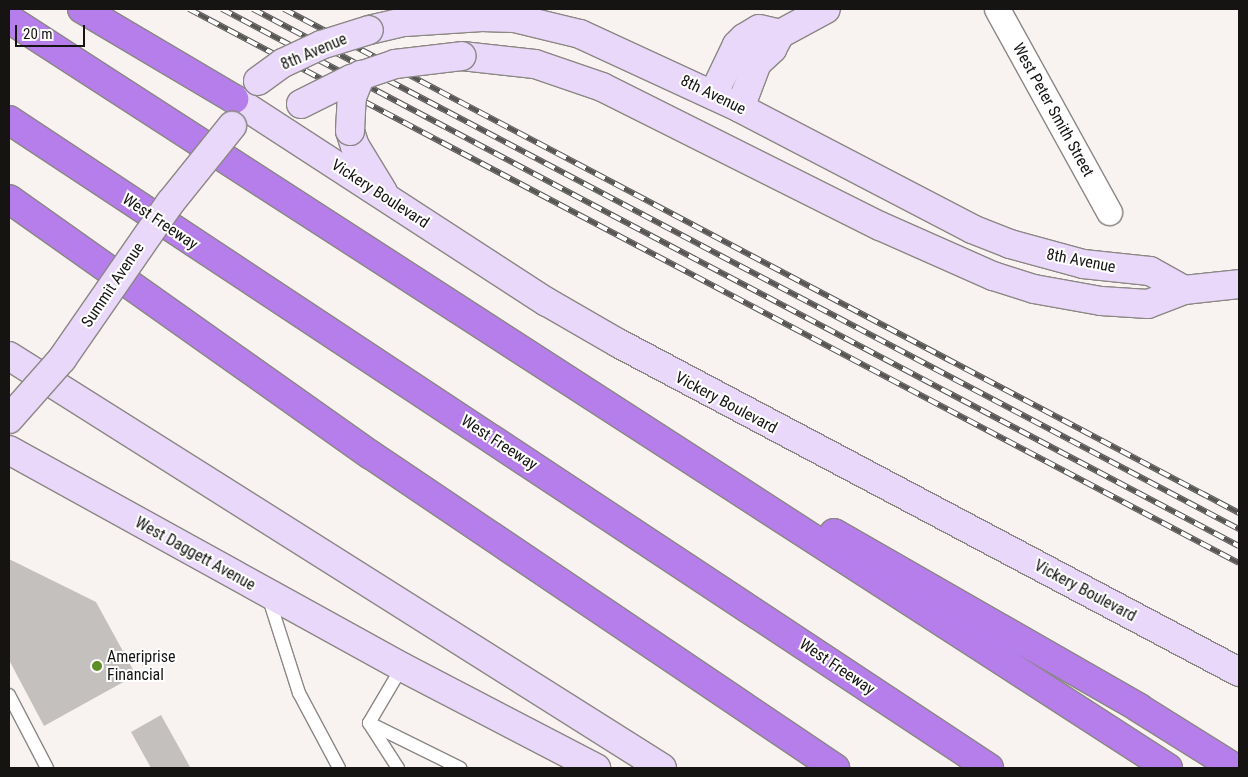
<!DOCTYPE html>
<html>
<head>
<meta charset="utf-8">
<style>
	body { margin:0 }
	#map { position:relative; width:1248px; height:777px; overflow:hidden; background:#f8f3f1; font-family:"Roboto Condensed",sans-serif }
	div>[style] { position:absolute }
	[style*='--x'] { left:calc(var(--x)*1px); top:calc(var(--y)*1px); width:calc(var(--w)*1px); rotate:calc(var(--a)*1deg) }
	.building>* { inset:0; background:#c4c0bd }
	.roads { filter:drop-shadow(1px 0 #8b8785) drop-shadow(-1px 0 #8b8785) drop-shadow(0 1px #8b8785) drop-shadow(0 -1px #8b8785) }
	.lane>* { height:12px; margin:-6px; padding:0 6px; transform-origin:6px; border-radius:6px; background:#fff }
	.street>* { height:25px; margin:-12.5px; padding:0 12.5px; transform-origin:12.5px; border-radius:12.5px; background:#fff }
	.secondary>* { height:28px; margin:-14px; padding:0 14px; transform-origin:14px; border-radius:14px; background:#e9d8f9 }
	.highway>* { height:28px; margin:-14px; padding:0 14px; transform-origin:14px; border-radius:14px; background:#b57eeb }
	.rail>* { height:5.5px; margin-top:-2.75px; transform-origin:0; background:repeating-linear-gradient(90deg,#fff 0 11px,#585655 0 22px); box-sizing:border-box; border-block:1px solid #585655 }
	.bridges { filter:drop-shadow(1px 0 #8b8785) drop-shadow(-1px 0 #8b8785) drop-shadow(0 1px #8b8785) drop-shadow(0 -1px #8b8785) }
	.secondary-bridge>* { height:28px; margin:-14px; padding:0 14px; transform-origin:14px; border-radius:14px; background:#e9d8f9 }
	.dots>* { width:14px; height:14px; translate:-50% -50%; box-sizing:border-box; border:2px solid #fff; border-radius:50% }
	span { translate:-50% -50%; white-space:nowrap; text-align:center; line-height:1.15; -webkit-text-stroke:4px #fff; paint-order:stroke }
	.street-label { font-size:16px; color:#151413 }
	.poi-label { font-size:16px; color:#151413 }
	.left { translate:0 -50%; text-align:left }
	.frame { position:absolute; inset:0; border:10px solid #151413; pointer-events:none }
	.scale { position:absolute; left:15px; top:25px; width:70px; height:22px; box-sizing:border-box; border:2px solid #151413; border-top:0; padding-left:6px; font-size:15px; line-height:18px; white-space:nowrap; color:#151413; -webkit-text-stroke:4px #fff; paint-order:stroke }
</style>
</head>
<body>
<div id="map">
	<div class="building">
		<i style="clip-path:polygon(9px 559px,96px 602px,136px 675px,44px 726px,9px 660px)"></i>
		<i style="clip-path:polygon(161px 715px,190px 767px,188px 768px,151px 768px,131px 732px)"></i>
	</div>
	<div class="roads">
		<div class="lane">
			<i style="--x:268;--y:596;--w:102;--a:72.3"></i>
			<i style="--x:299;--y:693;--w:85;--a:61.9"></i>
			<i style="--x:9;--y:695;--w:82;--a:62.5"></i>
			<i style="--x:369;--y:723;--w:102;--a:26.3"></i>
			<i style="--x:369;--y:723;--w:65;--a:-59.5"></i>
			<i style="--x:369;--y:723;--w:54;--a:57.2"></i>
		</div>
		<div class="street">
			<i style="--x:997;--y:9;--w:232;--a:61.1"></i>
		</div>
		<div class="secondary">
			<i style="--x:369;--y:30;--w:37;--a:-13"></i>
			<i style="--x:405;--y:22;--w:77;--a:-3.7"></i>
			<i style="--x:482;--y:17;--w:32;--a:2"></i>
			<i style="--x:514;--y:18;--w:68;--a:13.6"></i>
			<i style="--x:580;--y:34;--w:176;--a:24.8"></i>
			<i style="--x:740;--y:108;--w:262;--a:27.5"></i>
			<i style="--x:972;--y:229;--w:41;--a:21.5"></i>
			<i style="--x:1010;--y:244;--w:76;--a:15.3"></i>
			<i style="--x:1083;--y:264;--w:67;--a:6"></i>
			<i style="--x:1150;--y:271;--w:39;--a:29"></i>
			<i style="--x:462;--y:56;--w:73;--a:6.3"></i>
			<i style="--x:535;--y:64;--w:71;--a:18.9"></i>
			<i style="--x:602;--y:87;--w:311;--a:26.6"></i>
			<i style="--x:880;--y:226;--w:124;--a:23.9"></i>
			<i style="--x:993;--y:276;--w:43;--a:17.6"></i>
			<i style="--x:1034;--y:289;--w:68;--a:10.2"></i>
			<i style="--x:1101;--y:301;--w:47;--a:3.7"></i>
			<i style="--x:1148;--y:304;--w:39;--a:-21"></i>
			<i style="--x:1184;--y:290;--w:55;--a:-6.2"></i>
			<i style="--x:713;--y:95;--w:55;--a:-64.4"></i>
			<i style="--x:737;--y:45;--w:10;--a:-45"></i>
			<i style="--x:744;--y:38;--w:17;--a:-31"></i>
			<i style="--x:759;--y:29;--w:22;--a:13"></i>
			<i style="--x:234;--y:99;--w:373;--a:33"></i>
			<i style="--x:547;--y:302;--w:82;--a:30"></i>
			<i style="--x:618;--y:343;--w:703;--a:27.91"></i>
			<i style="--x:740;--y:108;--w:48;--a:-69.3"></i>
			<i style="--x:757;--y:63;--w:21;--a:-43"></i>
			<i style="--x:772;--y:49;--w:17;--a:-62"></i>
			<i style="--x:780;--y:34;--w:52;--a:-28.5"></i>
			<i style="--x:350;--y:131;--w:16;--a:72"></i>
			<i style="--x:355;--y:146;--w:54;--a:58.7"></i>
			<i style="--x:9;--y:356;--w:772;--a:32.25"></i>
			<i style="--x:9;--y:450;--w:449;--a:28.9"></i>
			<i style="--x:402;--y:667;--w:219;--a:27.5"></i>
		</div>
		<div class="highway">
			<i style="--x:82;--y:9;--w:177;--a:30.6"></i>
			<i style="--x:9;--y:19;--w:1380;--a:32.87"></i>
			<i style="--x:9;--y:120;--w:1175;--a:33.47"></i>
			<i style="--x:9;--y:199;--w:443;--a:35.3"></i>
			<i style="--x:371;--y:455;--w:560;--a:34"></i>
			<i style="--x:834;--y:533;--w:352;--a:29.8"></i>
			<i style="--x:1139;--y:708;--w:113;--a:32"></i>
		</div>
	</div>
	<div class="rail">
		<i style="--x:189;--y:9;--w:1187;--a:27.82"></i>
		<i style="--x:222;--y:9;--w:1150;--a:27.84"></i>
		<i style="--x:253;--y:9;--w:1115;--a:27.81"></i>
		<i style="--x:284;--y:9;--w:1080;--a:27.82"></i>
	</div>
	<div class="bridges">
		<div class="secondary-bridge">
			<i style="--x:258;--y:81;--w:31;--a:-36"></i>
			<i style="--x:283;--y:63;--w:42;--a:-25.3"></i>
			<i style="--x:321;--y:45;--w:50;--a:-17.4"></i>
			<i style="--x:301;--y:104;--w:56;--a:-26.6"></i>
			<i style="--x:351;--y:79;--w:46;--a:-18.8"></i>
			<i style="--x:395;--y:64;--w:67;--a:-6.8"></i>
			<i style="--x:350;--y:131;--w:34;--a:-87"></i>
			<i style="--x:352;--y:97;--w:24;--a:-68"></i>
			<i style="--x:9;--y:419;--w:80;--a:-48.5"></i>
			<i style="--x:62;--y:359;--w:190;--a:-55.3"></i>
			<i style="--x:170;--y:203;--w:99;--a:-51.2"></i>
		</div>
	</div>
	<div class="dots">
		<i style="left:97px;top:666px;background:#5e8f25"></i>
	</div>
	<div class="street-label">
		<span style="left:314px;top:52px;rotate:-23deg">8th Avenue</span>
		<span style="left:713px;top:95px;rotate:26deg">8th Avenue</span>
		<span style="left:1053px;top:110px;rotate:61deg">West Peter Smith Street</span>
		<span style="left:380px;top:194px;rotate:33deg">Vickery Boulevard</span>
		<span style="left:160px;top:222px;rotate:34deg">West Freeway</span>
		<span style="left:1081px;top:261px;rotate:11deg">8th Avenue</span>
		<span style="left:113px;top:285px;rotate:-56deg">Summit Avenue</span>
		<span style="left:726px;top:403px;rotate:28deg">Vickery Boulevard</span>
		<span style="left:499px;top:443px;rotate:33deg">West Freeway</span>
		<span style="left:195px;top:554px;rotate:29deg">West Daggett Avenue</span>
		<span style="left:1085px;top:591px;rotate:28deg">Vickery Boulevard</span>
		<span style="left:837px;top:667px;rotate:34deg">West Freeway</span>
	</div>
	<div class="poi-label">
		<span class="left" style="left:107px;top:666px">Ameriprise<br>Financial</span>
	</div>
	<div class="frame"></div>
	<div class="scale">20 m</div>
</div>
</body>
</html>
